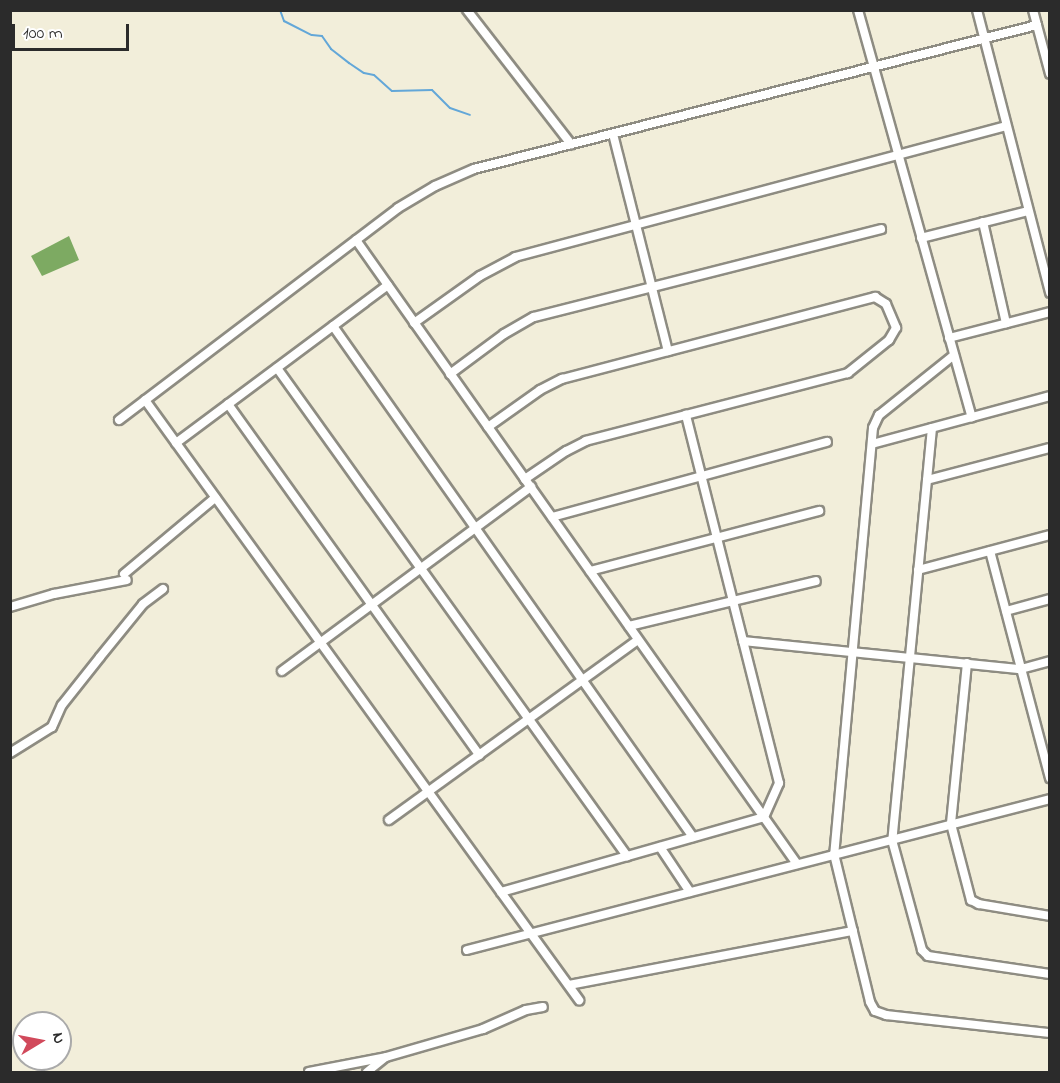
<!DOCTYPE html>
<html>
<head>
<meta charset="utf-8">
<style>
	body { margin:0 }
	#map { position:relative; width:1060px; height:1083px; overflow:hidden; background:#f2eeda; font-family:"Indie Flower",sans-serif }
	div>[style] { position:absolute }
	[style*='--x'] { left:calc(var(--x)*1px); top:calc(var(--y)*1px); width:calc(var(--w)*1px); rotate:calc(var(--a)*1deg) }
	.forest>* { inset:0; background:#7daa62 }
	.stream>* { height:2px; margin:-1px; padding:0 1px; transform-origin:1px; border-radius:1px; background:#63a7d8 }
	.roads { filter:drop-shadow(2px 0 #8e8c82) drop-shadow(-2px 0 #8e8c82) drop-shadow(0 2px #8e8c82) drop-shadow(0 -2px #8e8c82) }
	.minor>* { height:8px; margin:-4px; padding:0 4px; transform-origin:4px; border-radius:4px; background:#fff }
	span { translate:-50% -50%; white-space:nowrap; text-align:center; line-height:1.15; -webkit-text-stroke:5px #fff; paint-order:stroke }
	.frame { position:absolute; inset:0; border:12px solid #2b2b2b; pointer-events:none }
	.north { position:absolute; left:12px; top:1011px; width:60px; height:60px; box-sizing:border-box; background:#fff; border:2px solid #aaa; border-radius:50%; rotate:80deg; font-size:16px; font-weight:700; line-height:24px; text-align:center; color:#2b2b2b }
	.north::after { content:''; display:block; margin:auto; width:21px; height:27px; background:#d1495b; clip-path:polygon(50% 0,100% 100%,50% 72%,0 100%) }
	.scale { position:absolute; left:12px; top:24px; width:117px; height:27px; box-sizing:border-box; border:3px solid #2b2b2b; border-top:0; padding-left:8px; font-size:18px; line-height:21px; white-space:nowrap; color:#2b2b2b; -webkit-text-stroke:4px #fff; paint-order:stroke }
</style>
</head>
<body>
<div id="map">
	<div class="forest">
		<i style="clip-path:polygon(69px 236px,79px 260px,42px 276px,31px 256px)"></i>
	</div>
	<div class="stream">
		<i style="--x:280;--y:10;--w:12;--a:70"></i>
		<i style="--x:284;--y:21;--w:31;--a:27"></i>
		<i style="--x:312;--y:35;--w:10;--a:6"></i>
		<i style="--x:322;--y:36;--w:16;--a:55"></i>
		<i style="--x:331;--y:49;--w:23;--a:38"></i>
		<i style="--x:349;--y:63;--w:18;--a:34"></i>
		<i style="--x:364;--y:73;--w:10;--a:11"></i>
		<i style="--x:374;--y:75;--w:24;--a:42"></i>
		<i style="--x:392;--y:91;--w:40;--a:-1.4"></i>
		<i style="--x:432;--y:90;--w:25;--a:45"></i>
		<i style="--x:450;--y:108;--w:21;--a:19"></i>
	</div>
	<div class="roads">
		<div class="minor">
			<i style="--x:467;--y:10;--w:170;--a:52.2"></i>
			<i style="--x:858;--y:10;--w:423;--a:74.4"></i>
			<i style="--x:977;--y:10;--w:292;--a:75.5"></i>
			<i style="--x:1033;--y:10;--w:66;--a:75.1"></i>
			<i style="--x:613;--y:134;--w:224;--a:75.8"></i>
			<i style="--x:983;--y:222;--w:104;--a:77.2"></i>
			<i style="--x:921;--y:238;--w:110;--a:-14.2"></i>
			<i style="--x:356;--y:240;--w:764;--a:54.75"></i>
			<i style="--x:414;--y:323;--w:81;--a:-35.5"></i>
			<i style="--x:480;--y:276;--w:40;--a:-28"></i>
			<i style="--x:515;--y:257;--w:508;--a:-14.94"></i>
			<i style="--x:333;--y:326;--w:625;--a:54.84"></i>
			<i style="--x:949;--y:338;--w:104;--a:-14.4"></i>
			<i style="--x:954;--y:355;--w:96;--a:141.3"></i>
			<i style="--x:879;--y:415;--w:14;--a:115"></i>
			<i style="--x:873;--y:428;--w:428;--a:95.2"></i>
			<i style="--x:834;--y:854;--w:152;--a:76.3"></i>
			<i style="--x:870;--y:1002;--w:10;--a:61"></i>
			<i style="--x:875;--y:1011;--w:12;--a:20"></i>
			<i style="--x:886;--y:1015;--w:165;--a:6.3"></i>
			<i style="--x:277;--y:368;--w:601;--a:54.35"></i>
			<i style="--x:450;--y:374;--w:67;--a:-36.5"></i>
			<i style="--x:504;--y:334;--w:34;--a:-30"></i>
			<i style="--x:534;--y:317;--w:358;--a:-14.2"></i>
			<i style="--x:145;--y:400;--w:741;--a:54.12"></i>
			<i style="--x:228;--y:404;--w:432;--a:54.4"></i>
			<i style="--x:119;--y:420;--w:350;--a:-37.2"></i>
			<i style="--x:398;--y:208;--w:43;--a:-30.7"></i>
			<i style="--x:435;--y:186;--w:43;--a:-23.6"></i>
			<i style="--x:474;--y:169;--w:581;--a:-14.35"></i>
			<i style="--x:488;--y:427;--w:64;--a:-35.4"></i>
			<i style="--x:540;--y:390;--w:25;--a:-27"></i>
			<i style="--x:562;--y:379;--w:324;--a:-14.7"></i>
			<i style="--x:875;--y:297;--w:13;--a:32"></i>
			<i style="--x:886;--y:304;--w:26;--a:67"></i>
			<i style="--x:896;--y:328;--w:14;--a:120"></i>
			<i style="--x:889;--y:340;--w:53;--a:141.2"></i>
			<i style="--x:848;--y:373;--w:271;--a:165.5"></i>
			<i style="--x:586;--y:441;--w:22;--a:153"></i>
			<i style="--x:566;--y:451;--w:50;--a:145.7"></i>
			<i style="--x:932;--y:428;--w:414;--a:95.5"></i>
			<i style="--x:892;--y:840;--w:114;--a:74.7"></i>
			<i style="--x:922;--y:950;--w:8;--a:45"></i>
			<i style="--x:928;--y:956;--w:123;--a:8.4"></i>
			<i style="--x:176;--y:443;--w:264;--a:-36.7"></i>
			<i style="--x:872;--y:444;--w:184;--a:-15.1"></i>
			<i style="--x:927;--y:480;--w:127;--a:-14.6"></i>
			<i style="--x:552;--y:517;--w:285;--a:-15.3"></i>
			<i style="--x:990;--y:551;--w:235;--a:75.2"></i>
			<i style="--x:918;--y:570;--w:137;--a:-14.9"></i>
			<i style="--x:590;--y:571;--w:237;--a:-14.7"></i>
			<i style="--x:124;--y:574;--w:119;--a:-39.9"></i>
			<i style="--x:10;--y:607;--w:46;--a:-16.5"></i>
			<i style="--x:54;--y:594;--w:74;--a:-10.9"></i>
			<i style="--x:1006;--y:611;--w:46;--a:-15.3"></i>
			<i style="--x:629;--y:626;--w:192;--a:-13.5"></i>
			<i style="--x:743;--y:641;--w:279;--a:5.8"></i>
			<i style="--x:1021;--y:669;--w:30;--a:-15"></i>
			<i style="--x:967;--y:663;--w:162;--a:95.7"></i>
			<i style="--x:951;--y:824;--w:79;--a:75.3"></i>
			<i style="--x:971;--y:900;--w:9;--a:27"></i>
			<i style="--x:979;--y:904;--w:72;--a:9.6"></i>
			<i style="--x:282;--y:671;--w:310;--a:-36.5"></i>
			<i style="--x:10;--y:753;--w:49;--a:-31.8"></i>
			<i style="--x:52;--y:727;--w:24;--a:-66"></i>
			<i style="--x:62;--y:705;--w:61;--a:-51.6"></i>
			<i style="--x:100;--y:657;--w:68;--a:-50.9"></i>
			<i style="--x:143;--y:604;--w:25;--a:-37"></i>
			<i style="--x:389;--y:820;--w:307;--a:-35.9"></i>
			<i style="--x:660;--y:847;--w:54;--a:56.3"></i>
			<i style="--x:501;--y:892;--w:273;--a:-15.9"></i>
			<i style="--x:764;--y:817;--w:37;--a:-66"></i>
			<i style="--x:779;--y:783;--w:380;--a:-104.2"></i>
			<i style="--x:467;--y:950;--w:602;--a:-14.52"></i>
			<i style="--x:569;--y:985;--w:289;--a:-10.8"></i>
			<i style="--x:309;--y:1072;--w:78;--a:-11"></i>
			<i style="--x:386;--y:1057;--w:101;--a:-16.1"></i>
			<i style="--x:483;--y:1029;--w:47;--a:-23.8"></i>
			<i style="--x:526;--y:1010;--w:17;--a:-10"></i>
			<i style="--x:367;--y:1072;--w:22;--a:-39"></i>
		</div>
	</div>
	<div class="frame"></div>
	<div class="north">N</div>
	<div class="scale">100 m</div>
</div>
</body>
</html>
